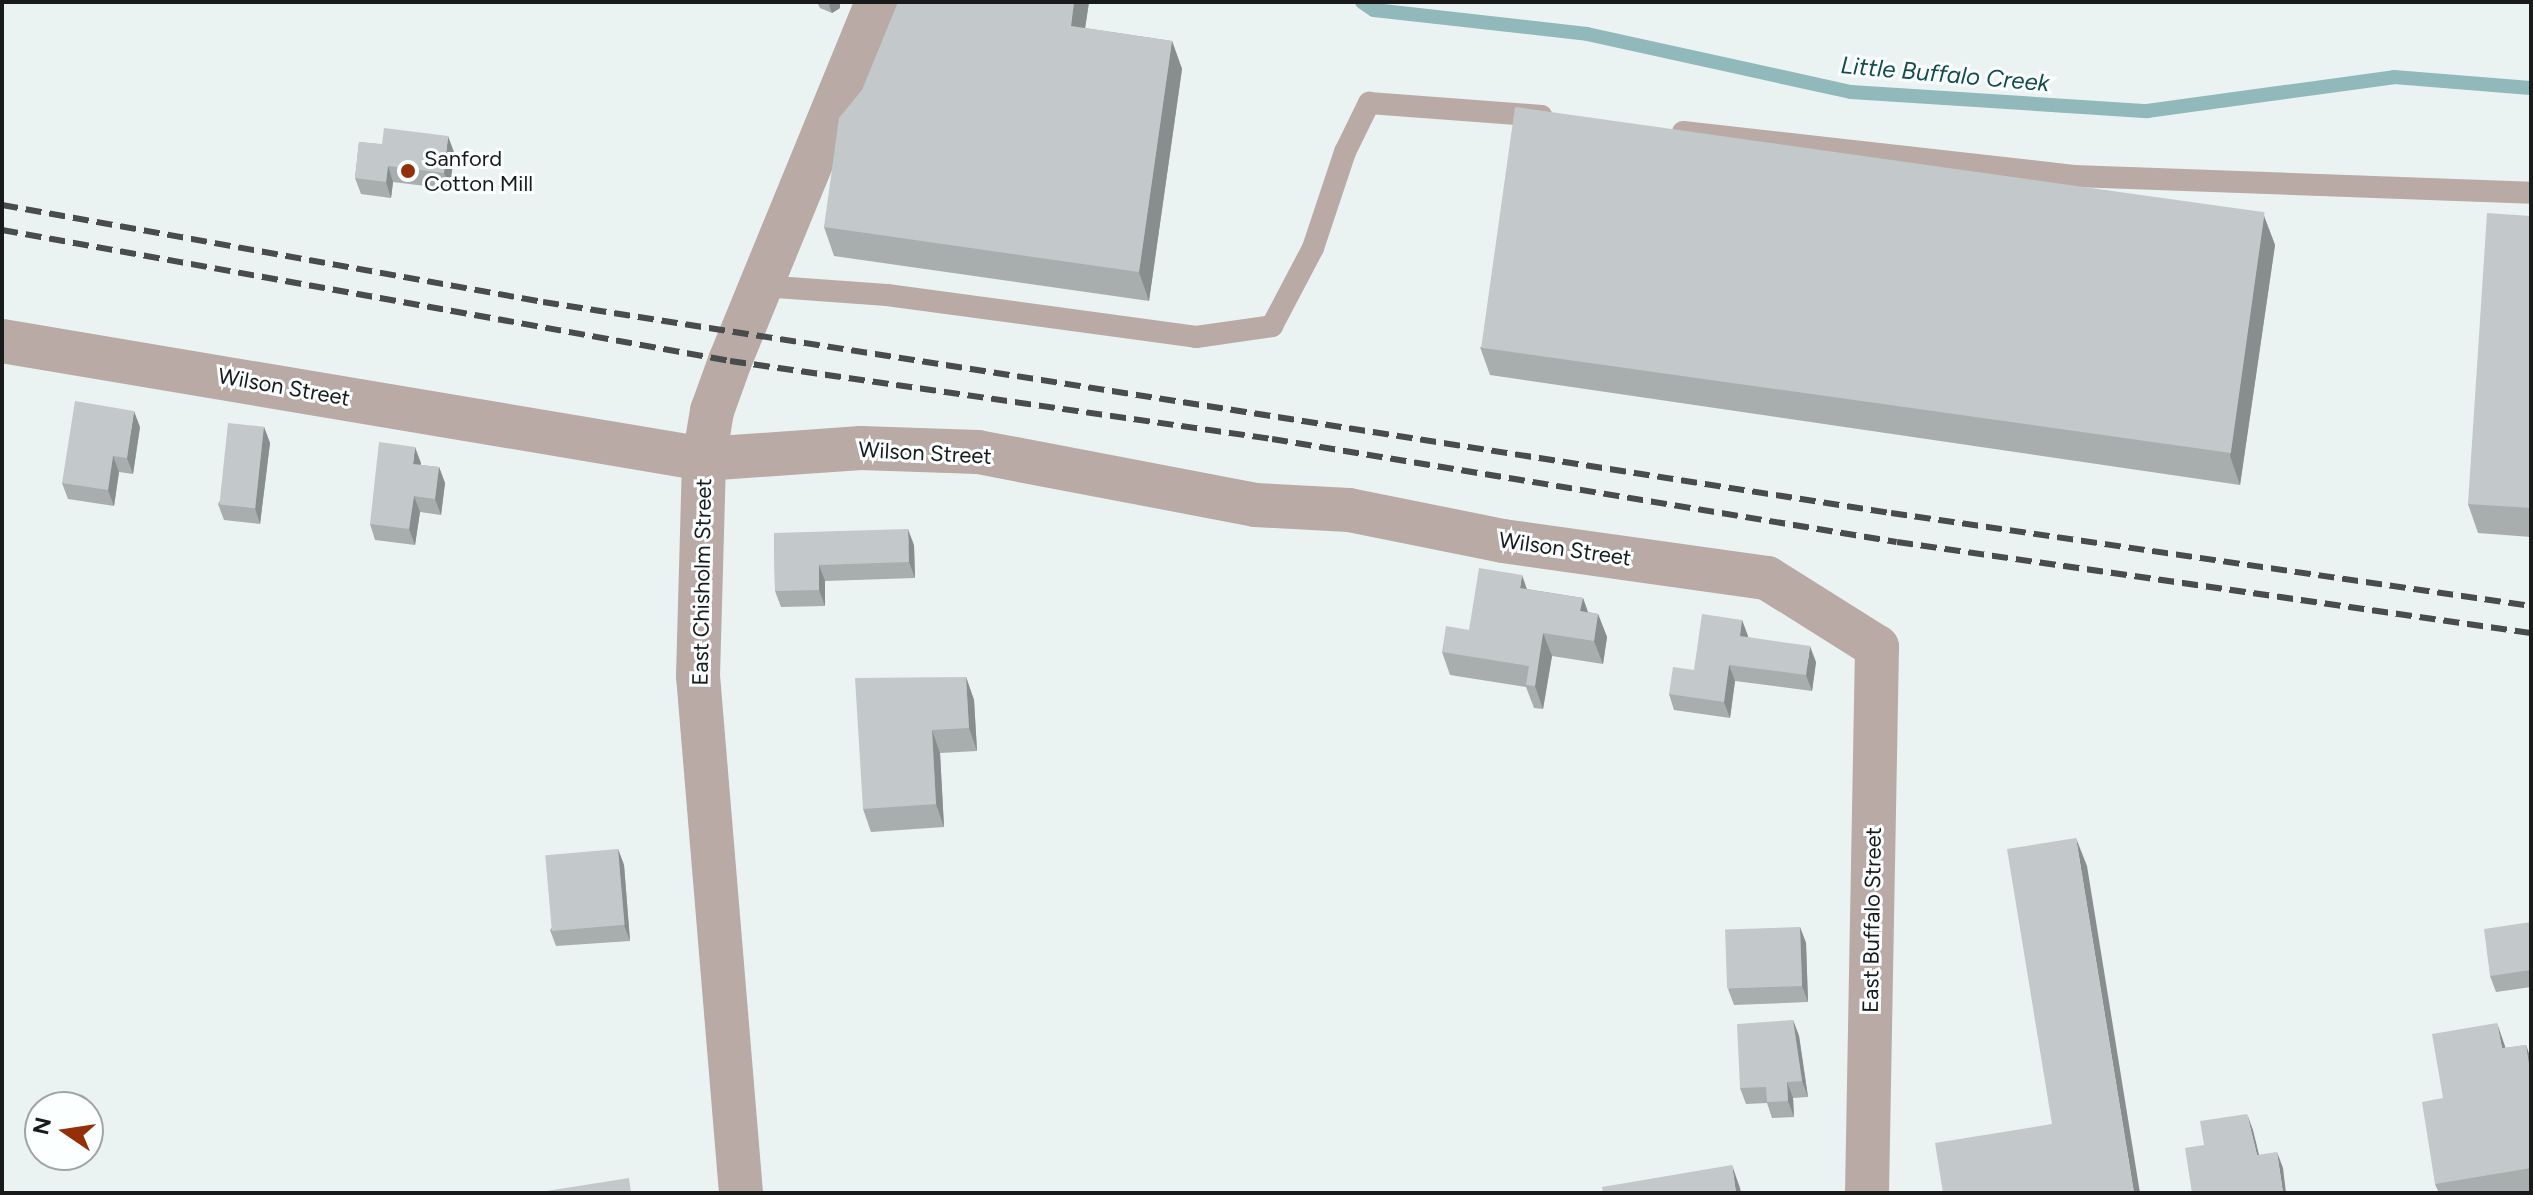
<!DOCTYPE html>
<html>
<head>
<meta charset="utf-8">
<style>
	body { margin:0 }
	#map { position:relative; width:2533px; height:1195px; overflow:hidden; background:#ebf2f2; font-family:Figtree,sans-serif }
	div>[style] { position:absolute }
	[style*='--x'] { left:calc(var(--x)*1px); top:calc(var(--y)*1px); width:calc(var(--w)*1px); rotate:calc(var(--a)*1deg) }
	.stream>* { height:14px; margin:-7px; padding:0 7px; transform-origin:7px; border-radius:7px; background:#91b8ba }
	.service>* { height:22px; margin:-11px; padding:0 11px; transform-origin:11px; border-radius:11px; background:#b9aaa5 }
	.minor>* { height:44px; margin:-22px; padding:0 22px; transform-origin:22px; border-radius:22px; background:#b9aaa5 }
	.rail>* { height:6px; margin-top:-3px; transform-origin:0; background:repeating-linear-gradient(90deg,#494c4c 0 16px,transparent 0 24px) }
	.wall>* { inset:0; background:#a8adae }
	.shaded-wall>* { inset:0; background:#888d8d }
	.building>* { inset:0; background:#c3c9ca; transform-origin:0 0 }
	.dots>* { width:22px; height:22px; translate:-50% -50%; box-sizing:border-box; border:4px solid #fbffff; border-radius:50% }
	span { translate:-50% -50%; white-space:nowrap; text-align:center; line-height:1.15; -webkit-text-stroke:6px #fbffff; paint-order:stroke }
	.poi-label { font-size:22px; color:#191b1b }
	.left { translate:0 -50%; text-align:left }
	.street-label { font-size:22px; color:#191b1b }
	.water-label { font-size:24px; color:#134d50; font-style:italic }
	.frame { position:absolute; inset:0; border:4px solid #191b1b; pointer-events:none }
	.north { position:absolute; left:24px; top:1091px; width:80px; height:80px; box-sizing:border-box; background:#fbffff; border:2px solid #a1a4a4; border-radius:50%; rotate:283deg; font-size:22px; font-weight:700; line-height:32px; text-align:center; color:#191b1b }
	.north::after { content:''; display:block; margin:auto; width:28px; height:36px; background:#952f08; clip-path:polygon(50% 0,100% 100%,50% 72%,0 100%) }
</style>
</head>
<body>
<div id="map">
	<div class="stream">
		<i style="--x:1362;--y:2;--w:14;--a:34"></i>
		<i style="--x:1374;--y:10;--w:214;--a:6.4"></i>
		<i style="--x:1587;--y:34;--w:270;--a:12.4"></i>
		<i style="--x:1851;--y:92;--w:297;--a:3.7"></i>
		<i style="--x:2147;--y:111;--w:249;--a:-7.8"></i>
		<i style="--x:2394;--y:77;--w:137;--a:4.6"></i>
	</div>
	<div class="service">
		<i style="--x:1683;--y:132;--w:393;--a:6.4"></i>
		<i style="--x:2074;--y:176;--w:457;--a:2.1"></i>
		<i style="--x:761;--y:286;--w:126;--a:4.1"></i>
		<i style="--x:887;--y:295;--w:312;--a:7.7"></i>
		<i style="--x:1196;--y:337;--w:77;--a:-8.2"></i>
		<i style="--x:1272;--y:326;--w:88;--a:-62.3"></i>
		<i style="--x:1313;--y:248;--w:101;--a:-71.6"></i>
		<i style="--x:1345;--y:152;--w:55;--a:-63.9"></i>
		<i style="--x:1369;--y:103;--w:173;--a:4.3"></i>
	</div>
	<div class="minor">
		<i style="--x:2;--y:341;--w:712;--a:9.54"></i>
		<i style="--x:704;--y:459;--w:157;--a:-4"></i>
		<i style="--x:861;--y:448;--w:117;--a:2"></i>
		<i style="--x:978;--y:452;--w:282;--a:10.8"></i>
		<i style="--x:1255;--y:505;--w:94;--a:3"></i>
		<i style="--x:1349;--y:510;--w:157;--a:11.4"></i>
		<i style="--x:1503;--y:541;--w:267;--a:8"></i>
		<i style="--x:1767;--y:578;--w:130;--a:32.1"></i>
		<i style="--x:1877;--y:647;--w:546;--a:91.05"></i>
		<i style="--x:741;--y:1193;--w:519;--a:-94.75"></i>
		<i style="--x:698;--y:676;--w:217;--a:-88.4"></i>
		<i style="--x:704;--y:459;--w:49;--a:-80.5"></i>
		<i style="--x:712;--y:411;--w:53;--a:-70.2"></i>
		<i style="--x:730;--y:361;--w:388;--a:-67.7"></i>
	</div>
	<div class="rail">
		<i style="--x:2;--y:205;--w:550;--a:10.16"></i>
		<i style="--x:543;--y:302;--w:1364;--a:8.9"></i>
		<i style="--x:1891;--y:513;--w:647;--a:8.27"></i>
		<i style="--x:2;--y:230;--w:740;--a:10.2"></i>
		<i style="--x:730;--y:361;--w:548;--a:8.19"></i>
		<i style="--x:1272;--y:439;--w:633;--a:9.36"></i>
		<i style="--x:1897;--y:542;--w:640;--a:8.17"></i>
	</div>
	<div class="wall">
		<i style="clip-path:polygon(817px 2px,840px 2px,840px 8px,832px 13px,820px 8px)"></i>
		<i style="clip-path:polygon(898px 2px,1089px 2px,1085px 28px,1172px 41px,1182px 69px,1149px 301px,834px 256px,824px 227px,862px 90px)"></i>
		<i style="clip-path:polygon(359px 142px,454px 152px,450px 189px,393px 182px,391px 198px,361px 194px,355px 178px)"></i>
		<i style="clip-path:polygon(2264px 216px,2275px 245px,2240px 485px,1490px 375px,1480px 347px)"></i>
		<i style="clip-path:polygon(2531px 216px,2531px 537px,2478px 533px,2468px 504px)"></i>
		<i style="clip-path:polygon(140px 427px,133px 474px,119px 472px,114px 506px,68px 499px,62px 483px)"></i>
		<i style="clip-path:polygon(264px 427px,270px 443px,260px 524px,224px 520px,218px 504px)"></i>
		<i style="clip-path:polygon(421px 463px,420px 465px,439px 467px,445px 483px,441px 515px,420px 512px,415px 545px,375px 540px,370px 524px)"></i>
		<i style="clip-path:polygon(774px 533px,914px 545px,915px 578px,825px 581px,825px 606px,781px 607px,775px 591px)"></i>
		<i style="clip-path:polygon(1527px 589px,1583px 598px,1588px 612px,1598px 614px,1607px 637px,1603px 664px,1552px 656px,1543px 709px,1534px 708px,1526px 687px,1450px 675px,1442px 652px,1469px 630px)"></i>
		<i style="clip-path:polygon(1742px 620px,1748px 637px,1816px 662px,1812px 691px,1735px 681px,1730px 718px,1674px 710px,1669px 694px,1694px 670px)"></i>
		<i style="clip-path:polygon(966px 677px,974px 700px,977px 751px,940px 753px,944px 827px,871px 832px,863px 809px)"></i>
		<i style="clip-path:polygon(618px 849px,624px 865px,630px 941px,556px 946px,550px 930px)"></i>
		<i style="clip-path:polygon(2531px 922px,2531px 987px,2496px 992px,2490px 976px)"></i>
		<i style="clip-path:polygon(1800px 927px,1806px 943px,1808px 1002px,1734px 1005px,1728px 989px)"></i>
		<i style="clip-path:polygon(1793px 1020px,1799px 1036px,1808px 1097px,1793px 1098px,1794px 1117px,1772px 1118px,1767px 1103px,1746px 1104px,1740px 1088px)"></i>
		<i style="clip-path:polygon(2526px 1045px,2531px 1060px,2531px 1192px,2439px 1193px,2435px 1184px,2443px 1098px,2506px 1048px)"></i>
	</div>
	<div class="shaded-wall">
		<i style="clip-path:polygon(833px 2px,840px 2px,840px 8px,832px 13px,829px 5px)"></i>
		<i style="clip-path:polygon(1074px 2px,1089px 2px,1081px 55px,1071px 26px)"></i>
		<i style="clip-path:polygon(1172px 41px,1182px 69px,1149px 301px,1139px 272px)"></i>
		<i style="clip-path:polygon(448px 136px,454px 152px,450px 189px,444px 173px)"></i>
		<i style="clip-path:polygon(388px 166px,393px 182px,391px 198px,386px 182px)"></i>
		<i style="clip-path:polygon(2264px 216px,2275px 245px,2240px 485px,2230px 456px)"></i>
		<i style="clip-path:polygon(134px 411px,140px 427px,133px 474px,127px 458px)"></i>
		<i style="clip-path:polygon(264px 427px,270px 443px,260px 524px,255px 508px)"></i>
		<i style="clip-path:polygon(415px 447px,421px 463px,419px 480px,413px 464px)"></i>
		<i style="clip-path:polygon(113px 456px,119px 472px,114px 506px,108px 490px)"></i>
		<i style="clip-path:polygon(439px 467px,445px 483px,441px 515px,435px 499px)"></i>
		<i style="clip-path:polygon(414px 496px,420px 512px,415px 545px,409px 529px)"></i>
		<i style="clip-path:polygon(908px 529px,914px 545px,915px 578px,909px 562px)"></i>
		<i style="clip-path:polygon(819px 565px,825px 581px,825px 606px,819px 590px)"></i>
		<i style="clip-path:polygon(1522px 575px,1530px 598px,1520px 588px)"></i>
		<i style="clip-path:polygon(1583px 598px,1591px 621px,1580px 611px)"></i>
		<i style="clip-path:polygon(1598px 614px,1607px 637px,1603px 664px,1594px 641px)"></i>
		<i style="clip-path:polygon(1742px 620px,1748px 636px,1746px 652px,1740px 636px)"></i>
		<i style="clip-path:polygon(1543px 633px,1552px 656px,1543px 709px,1535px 686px)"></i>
		<i style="clip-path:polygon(1810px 646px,1816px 662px,1812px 691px,1806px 675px)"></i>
		<i style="clip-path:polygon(1729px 665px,1735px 681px,1730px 718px,1724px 702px)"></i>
		<i style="clip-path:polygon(966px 677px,974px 700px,977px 751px,969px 728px)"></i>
		<i style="clip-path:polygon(932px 730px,940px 753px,944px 827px,936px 804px)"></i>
		<i style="clip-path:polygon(2076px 838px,2087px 866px,2140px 1193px,2134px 1193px)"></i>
		<i style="clip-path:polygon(618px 849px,624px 865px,630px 941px,624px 925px)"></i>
		<i style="clip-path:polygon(1800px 927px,1806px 943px,1808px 1002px,1802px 986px)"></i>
		<i style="clip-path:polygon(1793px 1020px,1799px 1036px,1808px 1097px,1802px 1081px)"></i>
		<i style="clip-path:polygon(2497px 1023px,2505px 1046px,2510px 1071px,2502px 1048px)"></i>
		<i style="clip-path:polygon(2526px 1045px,2531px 1060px,2531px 1077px)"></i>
		<i style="clip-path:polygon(1787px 1082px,1793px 1098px,1794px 1117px,1788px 1101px)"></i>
		<i style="clip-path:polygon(2247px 1114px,2253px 1130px,2263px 1171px,2257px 1155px)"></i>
		<i style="clip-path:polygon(2277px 1152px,2283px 1168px,2286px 1193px,2283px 1193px)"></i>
		<i style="clip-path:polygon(1732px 1165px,1740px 1188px,1741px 1193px,1736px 1193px)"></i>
	</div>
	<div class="building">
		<i style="clip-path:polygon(898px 2px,1074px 2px,1071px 26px,1172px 41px,1139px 272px,824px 227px,839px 118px,862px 90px)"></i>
		<i style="left:1515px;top:107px;width:757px;height:243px;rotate:8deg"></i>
		<i style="clip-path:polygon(384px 128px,448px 136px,444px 173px,388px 166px,386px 182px,355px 178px,359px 142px,382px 144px)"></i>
		<i style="clip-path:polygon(2487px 213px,2531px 216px,2531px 508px,2468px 504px)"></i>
		<i style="clip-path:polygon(75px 401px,134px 411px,127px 458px,113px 456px,108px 490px,62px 483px)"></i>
		<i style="left:228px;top:423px;width:36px;height:82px;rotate:6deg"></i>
		<i style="clip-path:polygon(379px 442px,415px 447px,413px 464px,439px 467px,435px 499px,414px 496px,409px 529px,370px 524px)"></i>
		<i style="clip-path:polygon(908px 529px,909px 562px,819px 565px,819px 590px,775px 591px,774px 533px)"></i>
		<i style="clip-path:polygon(1479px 568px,1522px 575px,1520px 588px,1583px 598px,1580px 611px,1598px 614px,1594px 641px,1543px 633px,1535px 686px,1526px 685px,1529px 666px,1442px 652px,1446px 626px,1469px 630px)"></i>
		<i style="clip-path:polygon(1702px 614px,1742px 620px,1740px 636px,1810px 646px,1806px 675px,1729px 665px,1724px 702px,1669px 694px,1673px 667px,1694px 670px)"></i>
		<i style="clip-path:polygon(966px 677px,969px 728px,932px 730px,936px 804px,863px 809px,855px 678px)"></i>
		<i style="clip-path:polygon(2076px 838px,2134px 1193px,1943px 1193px,1935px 1143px,2052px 1124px,2007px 849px)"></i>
		<i style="left:618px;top:849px;width:76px;height:73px;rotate:85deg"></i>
		<i style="clip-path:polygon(2531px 922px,2531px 970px,2490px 976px,2484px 929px)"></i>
		<i style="left:1800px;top:927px;width:59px;height:75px;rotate:88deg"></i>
		<i style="clip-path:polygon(1793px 1020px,1802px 1081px,1787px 1082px,1788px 1101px,1767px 1102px,1766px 1087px,1740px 1088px,1737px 1024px)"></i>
		<i style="clip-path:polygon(2497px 1023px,2502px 1048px,2526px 1045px,2531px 1077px,2531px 1168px,2435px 1184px,2422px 1102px,2443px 1098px,2432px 1034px)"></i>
		<i style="clip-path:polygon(2247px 1114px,2257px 1155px,2277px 1152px,2283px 1193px,2192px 1193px,2185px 1148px,2204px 1145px,2200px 1121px)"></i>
		<i style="clip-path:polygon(1732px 1165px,1736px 1193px,1603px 1193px,1602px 1187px)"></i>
		<i style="clip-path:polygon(629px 1178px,631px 1193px,534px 1193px)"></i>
	</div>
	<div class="dots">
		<i style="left:408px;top:171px;background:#952f08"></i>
	</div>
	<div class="poi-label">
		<span class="left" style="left:424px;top:171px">Sanford<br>Cotton Mill</span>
	</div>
	<div class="street-label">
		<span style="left:284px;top:387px;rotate:10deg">Wilson Street</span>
		<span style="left:925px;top:453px;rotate:3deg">Wilson Street</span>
		<span style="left:1565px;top:549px;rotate:8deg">Wilson Street</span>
		<span style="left:702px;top:582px;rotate:-89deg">East Chisholm Street</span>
		<span style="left:1872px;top:920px;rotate:-89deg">East Buffalo Street</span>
	</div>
	<div class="water-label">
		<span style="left:1945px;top:74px;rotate:5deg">Little Buffalo Creek</span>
	</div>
	<div class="frame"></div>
	<div class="north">N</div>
</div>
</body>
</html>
